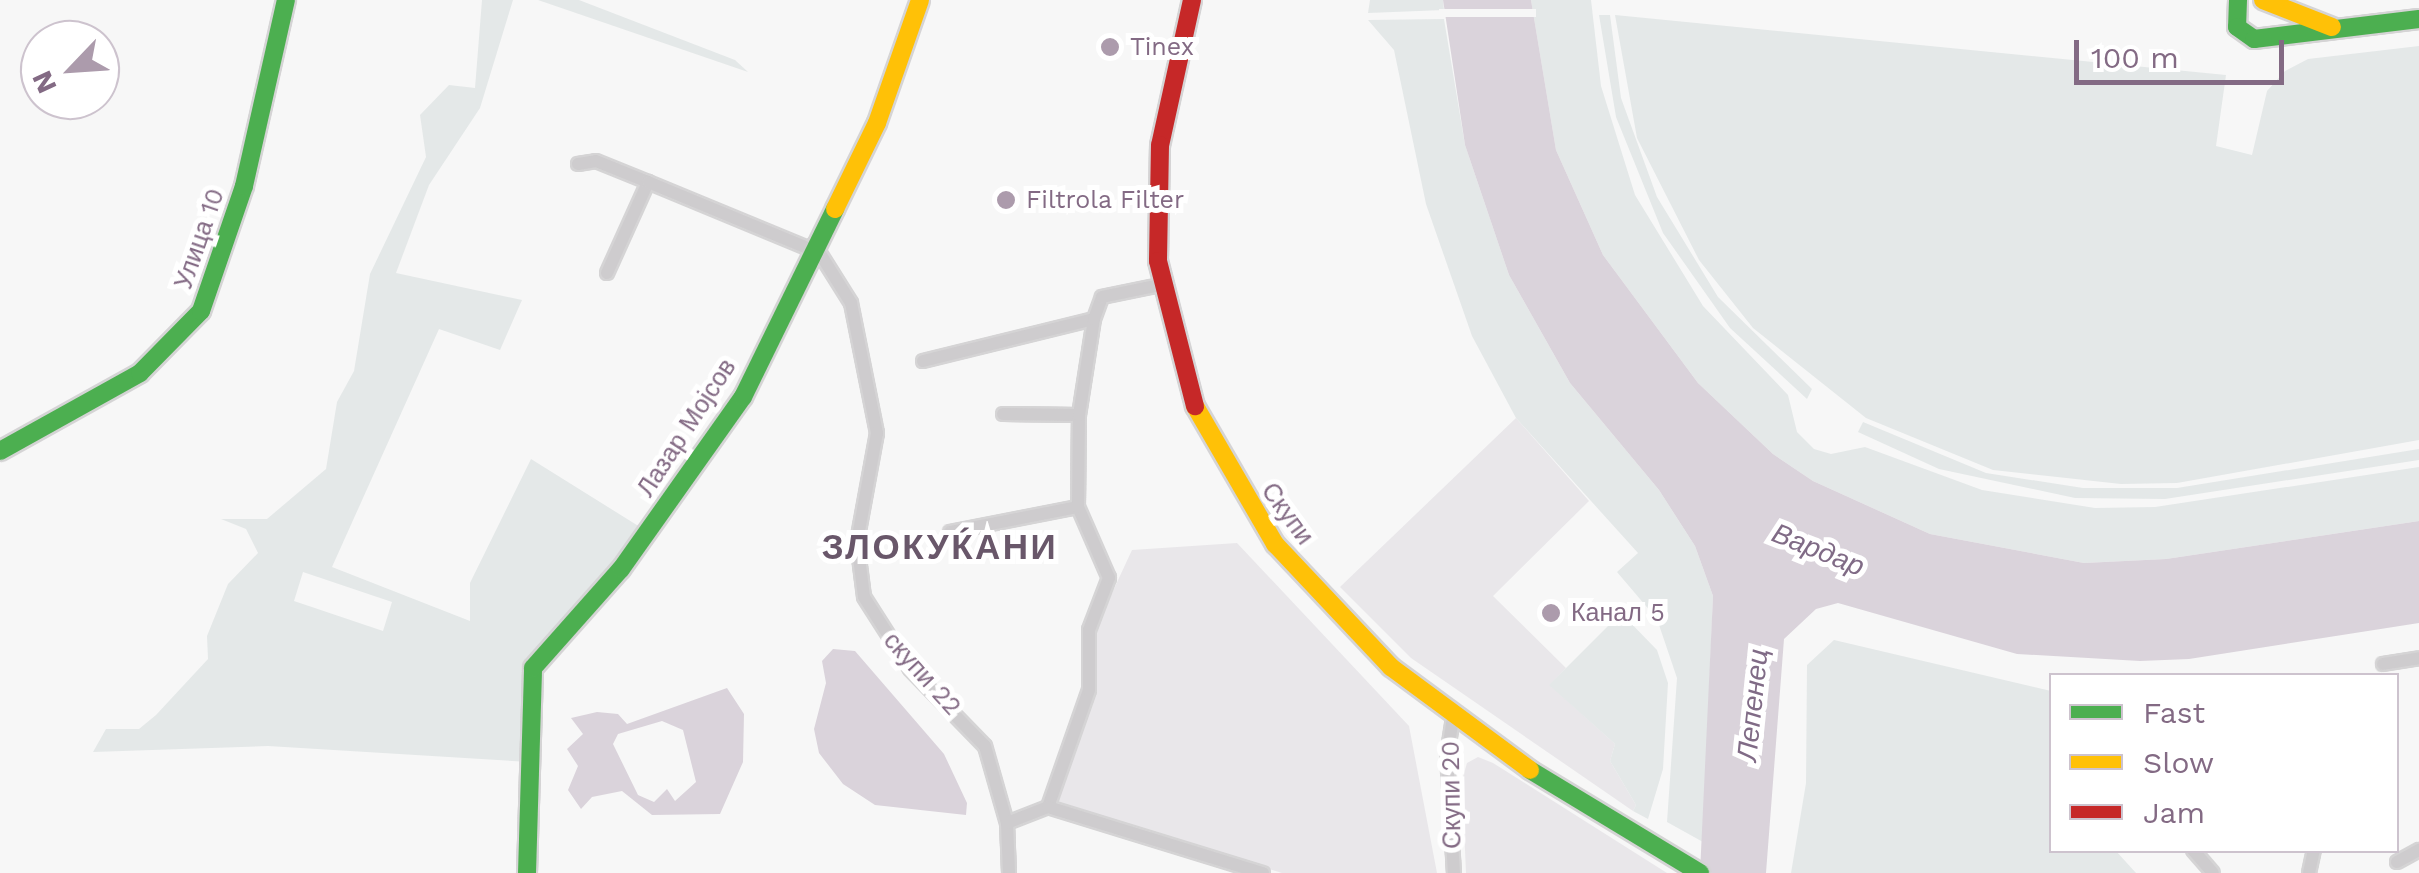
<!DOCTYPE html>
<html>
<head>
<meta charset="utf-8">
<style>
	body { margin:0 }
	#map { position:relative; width:2419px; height:873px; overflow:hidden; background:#f7f7f7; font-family:"Work Sans",sans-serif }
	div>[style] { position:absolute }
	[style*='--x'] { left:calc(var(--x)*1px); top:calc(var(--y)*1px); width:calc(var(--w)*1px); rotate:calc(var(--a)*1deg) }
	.built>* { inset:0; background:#e9e7ea }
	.green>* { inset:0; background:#e4e8e8 }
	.water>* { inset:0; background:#dad3db }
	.pier>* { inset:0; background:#f7f7f7; transform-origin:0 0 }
	.roads { filter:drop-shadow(2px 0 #d5d4d5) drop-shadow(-2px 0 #d5d4d5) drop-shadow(0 2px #d5d4d5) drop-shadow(0 -2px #d5d4d5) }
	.street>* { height:12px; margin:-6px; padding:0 6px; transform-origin:6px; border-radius:6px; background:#ceccce }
	.fast>* { height:18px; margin:-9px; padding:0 9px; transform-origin:9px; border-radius:9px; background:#4caf50 }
	.slow>* { height:18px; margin:-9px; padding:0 9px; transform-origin:9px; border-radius:9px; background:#ffc107 }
	.jam>* { height:18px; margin:-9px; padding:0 9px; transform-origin:9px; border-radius:9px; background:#c62828 }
	.dots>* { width:28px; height:28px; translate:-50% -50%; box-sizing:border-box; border:5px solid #fff; border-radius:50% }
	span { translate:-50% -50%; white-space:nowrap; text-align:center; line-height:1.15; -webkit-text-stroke:10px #fff; paint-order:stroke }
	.poi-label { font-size:25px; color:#836a84 }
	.left { translate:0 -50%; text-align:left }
	.street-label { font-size:25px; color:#836a84 }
	.water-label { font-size:28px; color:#806b86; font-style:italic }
	.district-label { font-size:35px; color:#69576a; font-weight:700; letter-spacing:2.5px }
	.legend { position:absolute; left:2049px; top:673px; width:350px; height:180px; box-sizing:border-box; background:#fff; border:2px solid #cdc3ce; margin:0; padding:12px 18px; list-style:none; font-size:30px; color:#836a84 }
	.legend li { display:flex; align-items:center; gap:20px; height:50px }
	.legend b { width:50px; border:2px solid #cdc3ce }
	.north { position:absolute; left:20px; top:20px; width:100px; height:100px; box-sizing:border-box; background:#fff; border:2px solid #cdc3ce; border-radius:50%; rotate:245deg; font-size:28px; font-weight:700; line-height:40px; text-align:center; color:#836a84 }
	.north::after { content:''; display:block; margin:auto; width:35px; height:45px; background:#ac9bac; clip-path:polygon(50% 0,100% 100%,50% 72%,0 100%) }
	.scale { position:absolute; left:2074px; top:40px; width:210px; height:45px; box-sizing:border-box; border:5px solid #836a84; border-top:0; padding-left:12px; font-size:30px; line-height:35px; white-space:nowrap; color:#836a84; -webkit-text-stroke:8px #fff; paint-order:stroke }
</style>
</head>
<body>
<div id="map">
	<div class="built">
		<i style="clip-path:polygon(1516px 418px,1589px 501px,1493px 596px,1566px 668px,1550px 685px,1615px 744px,1610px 761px,1636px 805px,1633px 811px,1411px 658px,1340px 587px)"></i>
		<i style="clip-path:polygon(1237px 543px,1409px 726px,1437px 873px,1282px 873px,1057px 805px,1075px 746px,1093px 634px,1132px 550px)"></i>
		<i style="clip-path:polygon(1478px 757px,1493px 763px,1667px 873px,1466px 873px,1462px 780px,1467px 763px)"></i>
	</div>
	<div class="green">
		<i style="clip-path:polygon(evenodd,482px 0,513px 0,480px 108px,429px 185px,396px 273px,522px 300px,500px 350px,439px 329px,332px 567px,470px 621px,470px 583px,531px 459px,648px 532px,541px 655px,529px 762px,268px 746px,93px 752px,106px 729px,139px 729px,156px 715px,208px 659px,207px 636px,228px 584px,258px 553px,246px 529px,221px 519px,267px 519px,326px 469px,337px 402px,354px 371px,370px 274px,426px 157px,420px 115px,449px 85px,475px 88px,482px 0,303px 572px,392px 602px,383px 631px,294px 601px,303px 572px)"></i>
		<i style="clip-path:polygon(538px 0,579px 0,735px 60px,748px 72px)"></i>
		<i style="clip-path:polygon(1370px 0,1443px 0,1444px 10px,1368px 13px)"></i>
		<i style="clip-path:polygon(1531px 0,1591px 0,1601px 86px,1635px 195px,1703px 306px,1788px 395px,1797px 432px,1814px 449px,1831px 454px,1865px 447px,1982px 490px,2095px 508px,2155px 507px,2419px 467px,2419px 521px,2166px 559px,2084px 563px,1930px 534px,1813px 481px,1773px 454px,1698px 383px,1603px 255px,1556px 150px)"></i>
		<i style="clip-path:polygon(1599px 15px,1610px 15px,1621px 98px,1657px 197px,1718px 297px,1812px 389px,1807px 399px,1730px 328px,1663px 233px,1616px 117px)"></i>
		<i style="clip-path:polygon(1615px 15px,2226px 75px,2216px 146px,2252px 155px,2267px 91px,2285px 71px,2308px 59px,2419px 46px,2419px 440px,2177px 483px,2121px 484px,1993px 470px,1866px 418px,1753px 328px,1699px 260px,1637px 138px)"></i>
		<i style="clip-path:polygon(1444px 19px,1465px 145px,1509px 275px,1570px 383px,1659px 490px,1695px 546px,1713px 596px,1703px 842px,1667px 822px,1677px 678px,1657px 619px,1617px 572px,1638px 553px,1516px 418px,1472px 336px,1426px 204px,1394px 50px,1368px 20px)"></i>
		<i style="clip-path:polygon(1863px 422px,1986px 473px,2083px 488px,2177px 488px,2419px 449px,2419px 460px,2165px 499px,2075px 498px,1939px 469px,1858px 432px)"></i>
		<i style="clip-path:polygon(1621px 613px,1657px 650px,1668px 683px,1663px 769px,1648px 819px,1633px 811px,1636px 805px,1610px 761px,1615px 744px,1549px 685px)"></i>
		<i style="clip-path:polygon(1834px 640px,2051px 691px,2052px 850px,2116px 851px,2136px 873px,1791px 873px,1806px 783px,1807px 665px)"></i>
	</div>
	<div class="water">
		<i style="clip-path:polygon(1443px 0,1531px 0,1556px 150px,1603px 255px,1698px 383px,1773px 454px,1813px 481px,1930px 534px,2084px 563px,2166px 559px,2419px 521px,2419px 623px,2189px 659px,2140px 661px,2017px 654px,1838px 603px,1816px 609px,1784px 639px,1766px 873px,1700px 873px,1713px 596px,1695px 546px,1659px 490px,1570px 383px,1509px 275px,1465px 145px)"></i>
		<i style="clip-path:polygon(833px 649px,855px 651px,944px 754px,967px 803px,966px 815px,875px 805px,843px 784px,819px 753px,814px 729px,826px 683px,822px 661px)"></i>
		<i style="clip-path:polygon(evenodd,727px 688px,744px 714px,743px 762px,720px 814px,652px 815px,622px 791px,592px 797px,581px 809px,568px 790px,578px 766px,567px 749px,583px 734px,571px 718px,597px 712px,618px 714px,627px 724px,727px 688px,662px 721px,683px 730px,696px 782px,675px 801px,667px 789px,654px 802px,638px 795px,613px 744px,618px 734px,662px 721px)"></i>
	</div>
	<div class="pier">
		<i style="left:1536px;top:9px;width:8px;height:97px;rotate:90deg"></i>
	</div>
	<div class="roads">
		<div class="street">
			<i style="--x:578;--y:164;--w:18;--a:-9"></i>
			<i style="--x:596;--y:161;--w:56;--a:22"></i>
			<i style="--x:814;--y:244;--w:70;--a:57.9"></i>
			<i style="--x:851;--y:303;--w:133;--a:78.7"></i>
			<i style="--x:877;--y:433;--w:111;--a:100.4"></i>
			<i style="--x:857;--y:542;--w:55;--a:82.7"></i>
			<i style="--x:864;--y:597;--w:85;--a:57.4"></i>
			<i style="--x:910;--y:669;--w:107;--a:45.8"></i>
			<i style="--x:985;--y:746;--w:80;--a:74.1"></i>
			<i style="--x:1007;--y:823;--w:50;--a:87.7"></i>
			<i style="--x:607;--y:273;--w:100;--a:-65.7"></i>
			<i style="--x:648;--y:182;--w:178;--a:22.5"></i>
			<i style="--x:923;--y:361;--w:176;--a:-13.8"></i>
			<i style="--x:1003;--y:414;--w:76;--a:0.8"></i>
			<i style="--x:950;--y:532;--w:130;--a:-11.1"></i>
			<i style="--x:2383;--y:664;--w:36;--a:-9"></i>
			<i style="--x:1453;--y:718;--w:38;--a:99"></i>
			<i style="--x:1447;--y:756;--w:117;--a:86.6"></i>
			<i style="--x:1048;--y:807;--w:124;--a:-70.7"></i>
			<i style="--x:1089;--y:690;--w:60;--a:-90"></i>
			<i style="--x:1089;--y:630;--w:56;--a:-69"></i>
			<i style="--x:1109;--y:578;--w:77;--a:-113.6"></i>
			<i style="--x:1078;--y:507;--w:92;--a:-89.4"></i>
			<i style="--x:1079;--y:415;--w:97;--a:-81.1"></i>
			<i style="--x:1094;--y:319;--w:23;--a:-70"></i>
			<i style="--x:1102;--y:297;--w:59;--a:-11.7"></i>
			<i style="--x:1007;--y:823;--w:44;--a:-21.3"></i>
			<i style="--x:1048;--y:807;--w:225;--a:17.1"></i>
			<i style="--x:2193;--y:850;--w:30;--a:49"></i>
			<i style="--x:2397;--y:862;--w:25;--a:-29"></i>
			<i style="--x:2309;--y:873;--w:24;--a:-78"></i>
		</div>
		<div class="fast">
			<i style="--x:2238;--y:0;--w:27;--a:92"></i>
			<i style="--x:2237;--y:27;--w:21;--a:35"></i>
			<i style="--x:2254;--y:39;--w:166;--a:-6.9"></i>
			<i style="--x:0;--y:451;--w:160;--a:-29.1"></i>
			<i style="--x:140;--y:373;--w:87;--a:-45.5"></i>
			<i style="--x:201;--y:311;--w:132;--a:-71"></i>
			<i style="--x:244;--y:186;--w:191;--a:-77.3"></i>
			<i style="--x:1530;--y:770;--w:199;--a:31.2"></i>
			<i style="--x:527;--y:873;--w:205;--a:-88.3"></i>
			<i style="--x:533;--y:668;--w:132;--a:-48.4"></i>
			<i style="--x:621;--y:569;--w:211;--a:-54.7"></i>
			<i style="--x:743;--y:397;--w:209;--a:-63.9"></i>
		</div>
		<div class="slow">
			<i style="--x:2263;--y:0;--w:74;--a:21.4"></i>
			<i style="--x:835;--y:209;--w:96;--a:-64"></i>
			<i style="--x:877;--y:123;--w:130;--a:-70.7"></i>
			<i style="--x:1195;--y:406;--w:160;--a:59.9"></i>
			<i style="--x:1275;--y:544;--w:169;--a:46.7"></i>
			<i style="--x:1391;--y:667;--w:173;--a:36.5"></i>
		</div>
		<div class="jam">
			<i style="--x:1192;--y:0;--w:148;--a:102.4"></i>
			<i style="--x:1160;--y:145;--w:116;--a:91"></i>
			<i style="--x:1158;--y:261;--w:150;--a:75.7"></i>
		</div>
	</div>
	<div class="dots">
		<i style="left:1110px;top:47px;background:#ac9bac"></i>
		<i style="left:1006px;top:200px;background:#ac9bac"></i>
		<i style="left:1551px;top:613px;background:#ac9bac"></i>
	</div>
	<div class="poi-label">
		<span class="left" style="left:1130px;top:47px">Tinex</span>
		<span class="left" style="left:1026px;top:200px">Filtrola Filter</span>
		<span class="left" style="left:1571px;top:613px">Канал 5</span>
	</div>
	<div class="street-label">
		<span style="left:200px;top:239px;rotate:-71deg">Улица 10</span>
		<span style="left:687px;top:428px;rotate:-57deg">Лазар Мојсов</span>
		<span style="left:1287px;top:514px;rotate:54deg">Скупи</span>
		<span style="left:922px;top:674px;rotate:48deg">скупи 22</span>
		<span style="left:1452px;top:795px;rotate:-91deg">Скупи 20</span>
	</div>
	<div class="water-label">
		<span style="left:1818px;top:550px;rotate:22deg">Вардар</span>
		<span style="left:1753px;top:705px;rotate:-84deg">Лепенец</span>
	</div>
	<div class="district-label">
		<span style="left:940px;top:547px">ЗЛОКУЌАНИ</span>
	</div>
	<ul class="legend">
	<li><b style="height:12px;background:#4caf50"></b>Fast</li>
	<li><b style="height:12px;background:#ffc107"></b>Slow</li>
	<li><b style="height:12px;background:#c62828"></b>Jam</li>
	</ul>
	<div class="north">N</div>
	<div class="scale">100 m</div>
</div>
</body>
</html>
